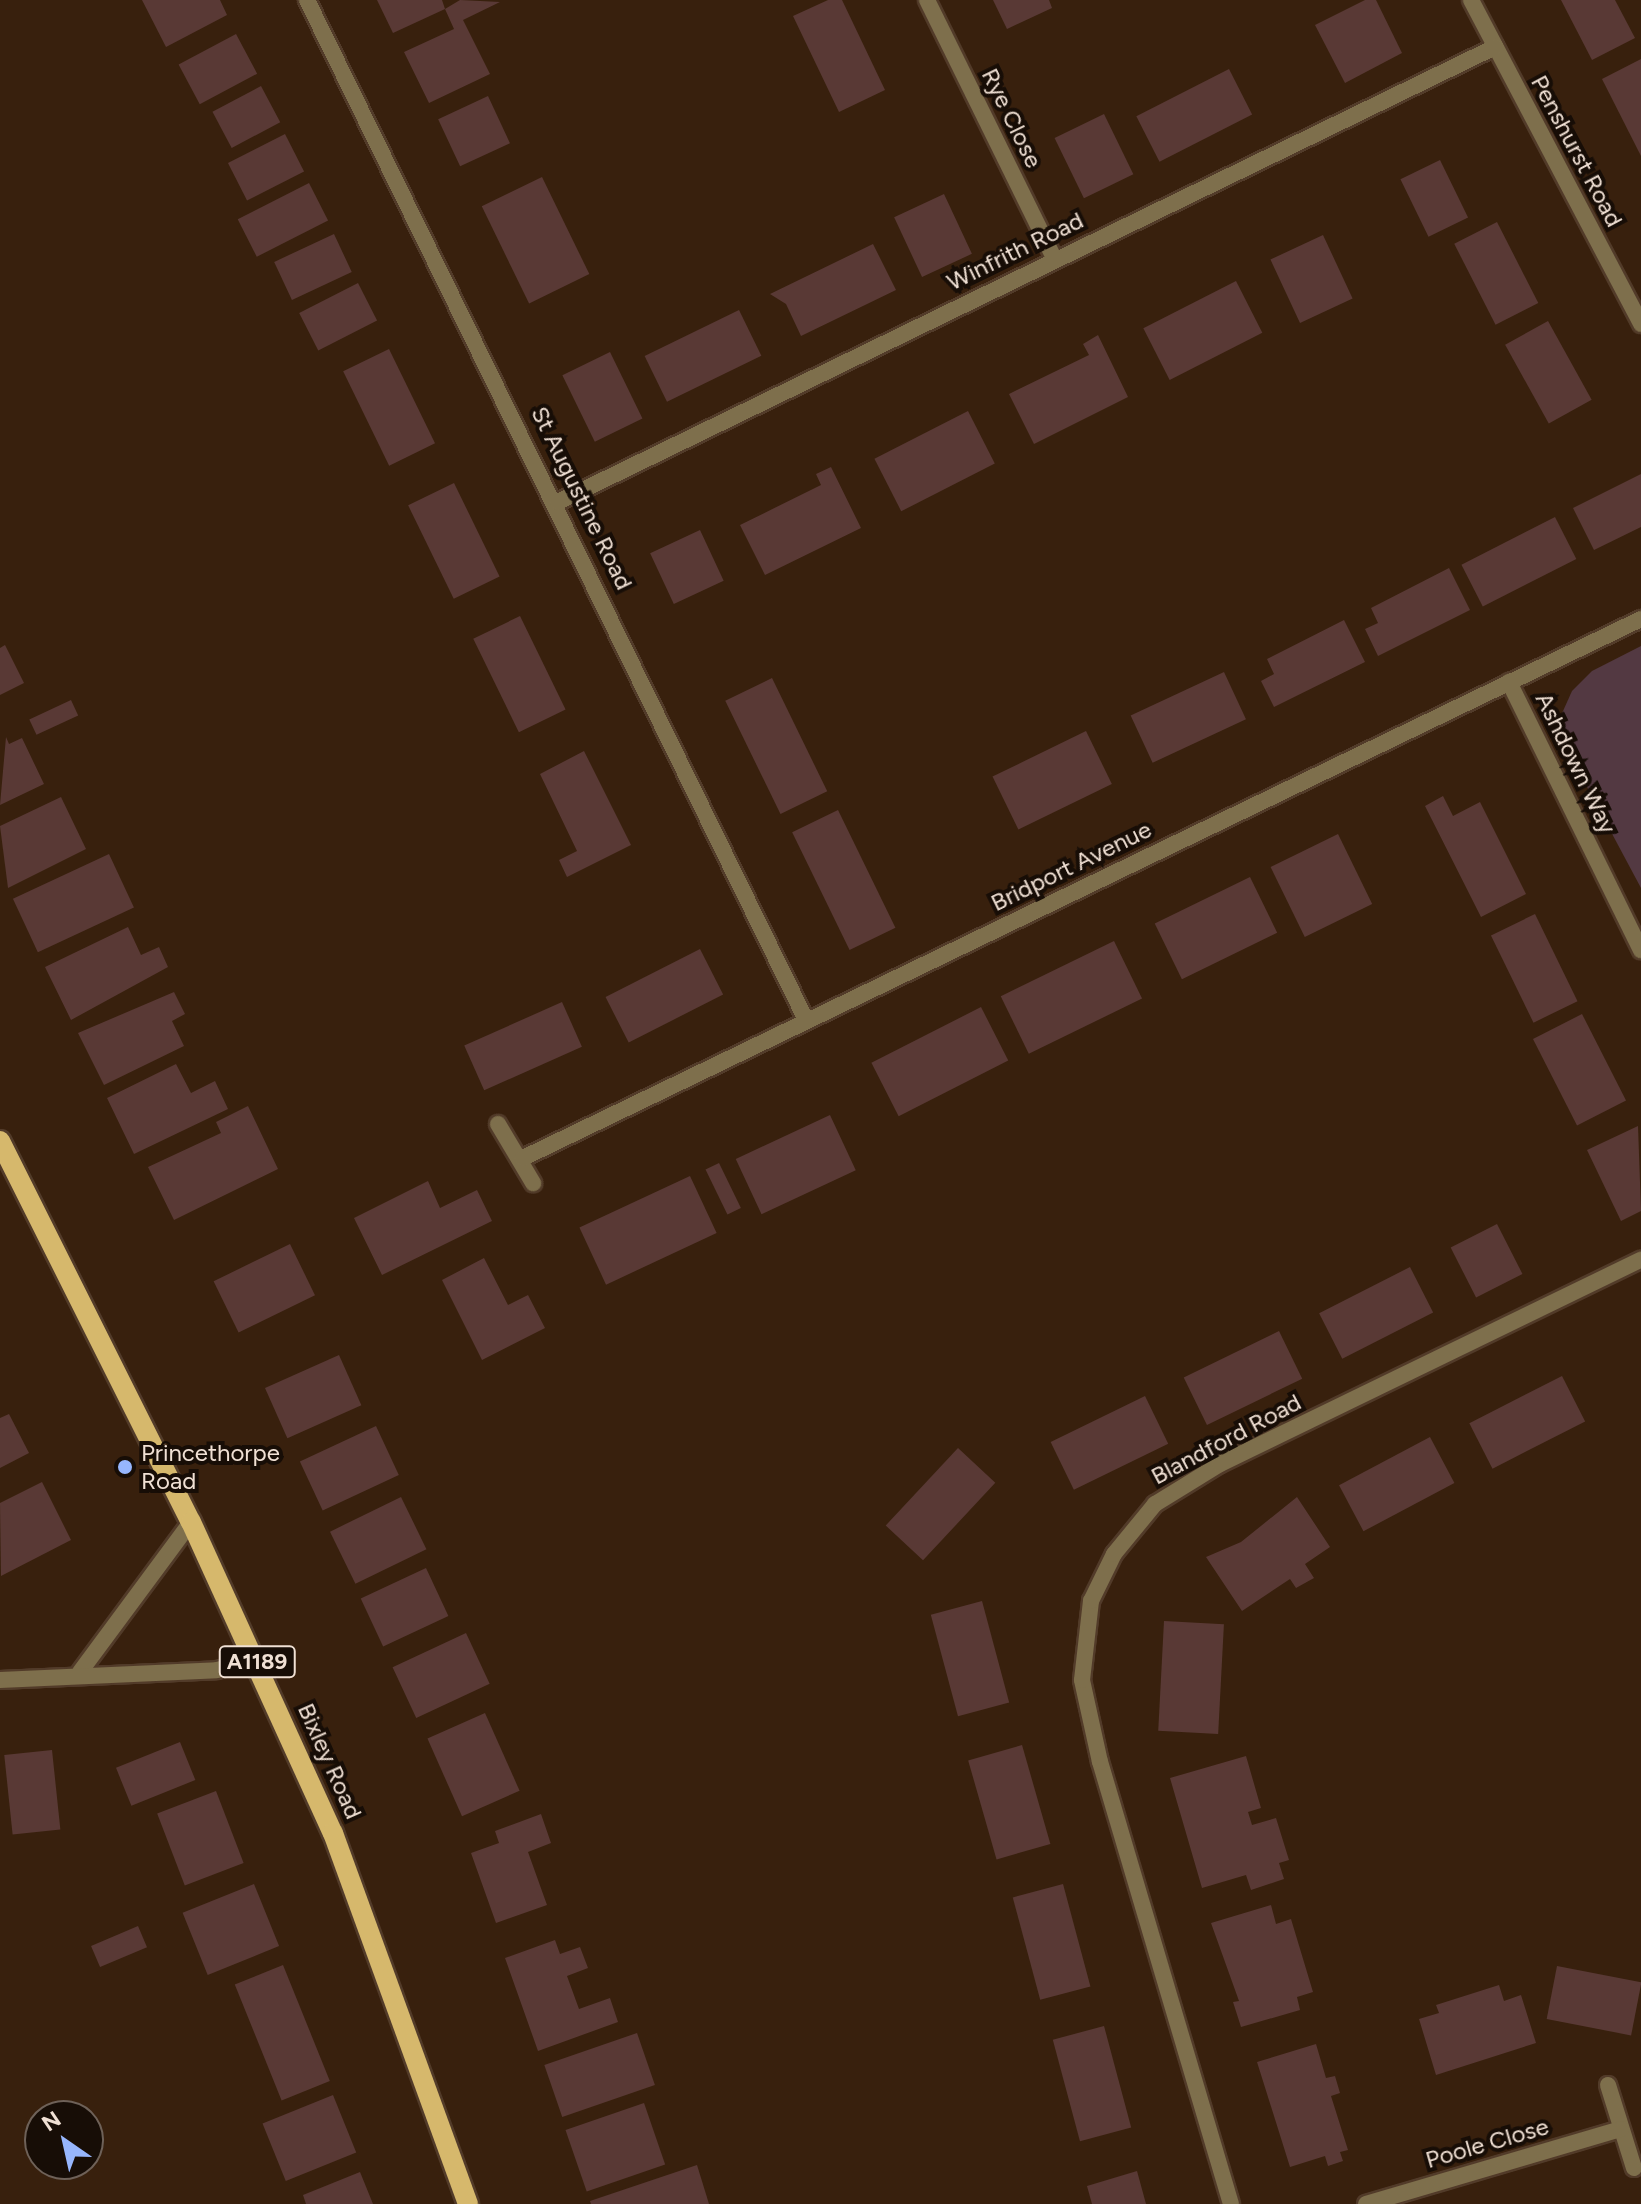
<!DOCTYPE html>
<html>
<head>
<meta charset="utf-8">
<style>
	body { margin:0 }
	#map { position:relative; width:1641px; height:2204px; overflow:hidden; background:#38200d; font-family:Figtree,sans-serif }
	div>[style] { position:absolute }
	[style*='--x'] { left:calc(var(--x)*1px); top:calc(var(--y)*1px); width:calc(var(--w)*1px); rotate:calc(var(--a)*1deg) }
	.green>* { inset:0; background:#533942 }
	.building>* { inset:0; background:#593935; transform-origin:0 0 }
	.roads { filter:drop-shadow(2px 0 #523b29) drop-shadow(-2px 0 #523b29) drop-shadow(0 2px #523b29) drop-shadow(0 -2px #523b29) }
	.street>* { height:16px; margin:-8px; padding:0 8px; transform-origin:8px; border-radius:8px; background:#7e6f4c }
	.primary>* { height:20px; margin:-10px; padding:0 10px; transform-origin:10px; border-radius:10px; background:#d6b86c }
	.dots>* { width:22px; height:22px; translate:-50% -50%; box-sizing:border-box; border:4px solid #170d06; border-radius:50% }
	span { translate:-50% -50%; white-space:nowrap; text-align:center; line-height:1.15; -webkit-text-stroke:8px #170d06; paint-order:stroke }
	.shield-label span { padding:2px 6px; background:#170d06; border:2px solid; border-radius:6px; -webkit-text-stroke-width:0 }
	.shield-label { font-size:22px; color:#f0e0d4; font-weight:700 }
	.street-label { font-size:24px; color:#f0e0d4 }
	.poi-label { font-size:24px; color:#f0e0d4 }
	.left { translate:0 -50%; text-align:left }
	.north { position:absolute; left:24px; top:2100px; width:80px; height:80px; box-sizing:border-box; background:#170d06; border:2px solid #6e6158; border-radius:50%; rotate:326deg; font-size:22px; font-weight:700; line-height:32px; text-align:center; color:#f0e0d4 }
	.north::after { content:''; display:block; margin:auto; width:28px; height:36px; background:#97b6fd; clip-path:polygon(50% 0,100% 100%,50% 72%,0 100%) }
</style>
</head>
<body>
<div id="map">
	<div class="green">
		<i style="clip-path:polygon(1641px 646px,1641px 888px,1563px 742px,1559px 720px,1572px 691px,1592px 671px)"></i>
	</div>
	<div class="building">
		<i style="clip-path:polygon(142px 0,220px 0,227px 15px,166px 47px)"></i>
		<i style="clip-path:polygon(377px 0,442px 0,445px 9px,393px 33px)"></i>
		<i style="clip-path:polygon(460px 0,500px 2px,463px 20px,490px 74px,429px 103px,404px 52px,454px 29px,445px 9px)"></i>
		<i style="clip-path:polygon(828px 0,842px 0,885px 90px,839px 112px,793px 16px)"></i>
		<i style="clip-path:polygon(993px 0,1049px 0,1052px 8px,1007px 29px)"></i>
		<i style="clip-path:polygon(1365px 0,1376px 0,1402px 53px,1345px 83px,1315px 25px)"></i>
		<i style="clip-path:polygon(1561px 0,1615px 0,1635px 38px,1592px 60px)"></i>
		<i style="left:236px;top:34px;width:45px;height:65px;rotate:62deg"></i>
		<i style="clip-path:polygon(1641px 59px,1641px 156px,1602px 79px)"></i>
		<i style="left:1229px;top:69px;width:51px;height:104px;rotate:63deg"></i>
		<i style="left:261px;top:86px;width:41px;height:55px;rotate:62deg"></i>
		<i style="left:488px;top:96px;width:52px;height:55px;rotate:65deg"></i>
		<i style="left:1104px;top:114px;width:67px;height:55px;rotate:64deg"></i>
		<i style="left:285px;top:134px;width:42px;height:64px;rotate:63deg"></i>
		<i style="left:1440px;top:160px;width:64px;height:44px;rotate:64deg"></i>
		<i style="left:542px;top:177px;width:108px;height:67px;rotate:64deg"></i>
		<i style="left:309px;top:183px;width:42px;height:80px;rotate:63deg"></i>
		<i style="left:944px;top:194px;width:66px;height:55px;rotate:65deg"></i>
		<i style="left:1497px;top:222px;width:91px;height:48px;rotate:63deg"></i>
		<i style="left:334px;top:234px;width:42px;height:66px;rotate:65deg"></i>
		<i style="left:1323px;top:235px;width:70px;height:58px;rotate:65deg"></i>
		<i style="clip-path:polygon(873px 244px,896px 290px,801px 336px,786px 304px,770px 294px)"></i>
		<i style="left:1236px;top:281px;width:58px;height:104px;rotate:63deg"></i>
		<i style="left:358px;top:283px;width:42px;height:66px;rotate:63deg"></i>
		<i style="left:739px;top:310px;width:51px;height:105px;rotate:64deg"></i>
		<i style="left:1548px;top:321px;width:90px;height:49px;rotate:61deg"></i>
		<i style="clip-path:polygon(1098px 335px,1128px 397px,1034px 444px,1009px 394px,1089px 355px,1083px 344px)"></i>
		<i style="left:389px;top:349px;width:105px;height:51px;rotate:64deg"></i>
		<i style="left:610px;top:352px;width:74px;height:53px;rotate:64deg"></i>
		<i style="left:968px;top:411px;width:59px;height:105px;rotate:63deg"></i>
		<i style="clip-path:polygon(831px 467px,861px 528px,765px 575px,740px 525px,821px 485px,816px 474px)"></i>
		<i style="clip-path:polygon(1641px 474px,1641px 527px,1594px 550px,1573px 508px)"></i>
		<i style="left:454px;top:483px;width:104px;height:51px;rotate:64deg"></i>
		<i style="left:1555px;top:517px;width:47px;height:105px;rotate:63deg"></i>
		<i style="left:700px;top:530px;width:56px;height:55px;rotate:65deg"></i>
		<i style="clip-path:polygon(1449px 568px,1470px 610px,1378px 656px,1365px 629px,1378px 623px,1371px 608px)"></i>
		<i style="left:520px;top:616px;width:104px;height:52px;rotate:64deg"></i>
		<i style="clip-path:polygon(1344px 620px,1365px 662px,1274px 707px,1261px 681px,1274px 674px,1267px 659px)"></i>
		<i style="clip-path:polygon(5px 645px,24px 683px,0 695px,0 648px)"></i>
		<i style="left:1224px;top:672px;width:52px;height:103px;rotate:65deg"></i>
		<i style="left:772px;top:678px;width:126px;height:52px;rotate:64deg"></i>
		<i style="left:71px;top:700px;width:17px;height:46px;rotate:65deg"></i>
		<i style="left:1086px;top:731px;width:59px;height:104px;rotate:64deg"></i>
		<i style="clip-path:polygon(6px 737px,9px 744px,22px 738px,44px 784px,0 805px)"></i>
		<i style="clip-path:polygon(584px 751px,631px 845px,567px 877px,559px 860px,577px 851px,540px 774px)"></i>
		<i style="clip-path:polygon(1443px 796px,1453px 816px,1480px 802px,1526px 894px,1481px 917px,1425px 806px)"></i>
		<i style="clip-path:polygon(61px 797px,86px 849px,8px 888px,0 826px)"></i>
		<i style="left:838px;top:810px;width:131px;height:51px;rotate:64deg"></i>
		<i style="left:1338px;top:834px;width:78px;height:75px;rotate:64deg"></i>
		<i style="left:109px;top:854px;width:59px;height:106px;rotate:65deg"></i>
		<i style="left:1250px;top:877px;width:62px;height:106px;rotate:64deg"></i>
		<i style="left:1535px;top:914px;width:97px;height:49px;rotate:64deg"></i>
		<i style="clip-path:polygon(128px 927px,141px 955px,159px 947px,168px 967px,71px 1020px,45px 967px)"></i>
		<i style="left:1114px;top:941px;width:64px;height:126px;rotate:64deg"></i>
		<i style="left:700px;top:949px;width:51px;height:106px;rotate:63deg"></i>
		<i style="clip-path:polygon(174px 992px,185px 1014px,172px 1021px,184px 1046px,104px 1085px,78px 1033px)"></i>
		<i style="left:562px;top:1002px;width:49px;height:107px;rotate:66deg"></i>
		<i style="left:981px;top:1007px;width:60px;height:123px;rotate:63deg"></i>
		<i style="left:1582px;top:1014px;width:97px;height:55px;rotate:63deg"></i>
		<i style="clip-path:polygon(176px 1064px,191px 1093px,215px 1081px,228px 1109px,134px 1154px,107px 1098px)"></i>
		<i style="clip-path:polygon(248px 1106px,278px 1169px,174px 1220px,148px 1167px,221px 1133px,216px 1122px)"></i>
		<i style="left:830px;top:1115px;width:61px;height:104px;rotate:65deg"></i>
		<i style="clip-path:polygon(1638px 1126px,1641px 1211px,1621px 1221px,1587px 1150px)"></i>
		<i style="left:719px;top:1163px;width:50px;height:15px;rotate:64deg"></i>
		<i style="left:690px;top:1176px;width:63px;height:122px;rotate:65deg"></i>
		<i style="clip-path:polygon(428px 1181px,440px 1208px,477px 1190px,492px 1221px,382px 1275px,354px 1218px)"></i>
		<i style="left:1497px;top:1224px;width:56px;height:52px;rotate:63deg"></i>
		<i style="left:290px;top:1244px;width:57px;height:85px;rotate:64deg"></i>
		<i style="clip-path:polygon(484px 1258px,508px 1305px,528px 1295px,545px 1328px,482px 1360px,442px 1280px)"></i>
		<i style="left:1410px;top:1267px;width:51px;height:102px;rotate:63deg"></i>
		<i style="left:1279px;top:1331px;width:53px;height:106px;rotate:64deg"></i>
		<i style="left:339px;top:1355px;width:55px;height:81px;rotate:66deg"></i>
		<i style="left:1562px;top:1376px;width:51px;height:104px;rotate:63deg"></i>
		<i style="left:1145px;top:1396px;width:53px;height:105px;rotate:64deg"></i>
		<i style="clip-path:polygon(9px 1414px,29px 1453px,0 1468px,0 1418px)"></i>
		<i style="left:376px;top:1426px;width:54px;height:84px;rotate:65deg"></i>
		<i style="left:1430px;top:1437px;width:52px;height:103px;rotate:62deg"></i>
		<i style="left:958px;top:1448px;width:51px;height:106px;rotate:43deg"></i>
		<i style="clip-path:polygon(42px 1482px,71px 1540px,1px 1576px,0 1503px)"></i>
		<i style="left:401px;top:1497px;width:58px;height:79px;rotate:64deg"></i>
		<i style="clip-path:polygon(1297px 1497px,1330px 1547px,1305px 1564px,1314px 1578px,1296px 1588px,1290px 1579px,1242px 1611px,1206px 1557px,1241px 1542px)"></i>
		<i style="left:426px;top:1568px;width:53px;height:72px;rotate:65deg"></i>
		<i style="left:982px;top:1601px;width:105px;height:53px;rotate:75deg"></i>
		<i style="left:1164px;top:1621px;width:60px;height:110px;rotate:3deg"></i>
		<i style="left:466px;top:1633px;width:56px;height:81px;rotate:65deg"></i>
		<i style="left:485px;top:1713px;width:85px;height:63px;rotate:66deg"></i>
		<i style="left:180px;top:1742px;width:41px;height:69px;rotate:68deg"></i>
		<i style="left:1022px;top:1745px;width:103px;height:56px;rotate:74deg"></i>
		<i style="left:52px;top:1750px;width:80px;height:48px;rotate:84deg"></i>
		<i style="clip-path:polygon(1246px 1756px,1261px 1808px,1248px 1812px,1252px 1825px,1276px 1818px,1289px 1860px,1279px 1863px,1284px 1879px,1251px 1890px,1246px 1875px,1202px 1888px,1170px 1778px)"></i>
		<i style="left:216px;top:1791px;width:77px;height:63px;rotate:69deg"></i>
		<i style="clip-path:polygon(541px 1814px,551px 1843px,528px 1852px,547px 1905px,496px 1923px,471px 1853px,499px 1843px,495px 1831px)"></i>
		<i style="left:254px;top:1884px;width:67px;height:77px;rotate:68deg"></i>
		<i style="left:1063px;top:1884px;width:106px;height:52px;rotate:75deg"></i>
		<i style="clip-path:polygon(1271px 1905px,1276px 1924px,1291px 1919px,1313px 1992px,1297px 1997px,1300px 2010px,1241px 2027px,1233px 2002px,1239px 2001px,1211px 1923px)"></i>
		<i style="left:138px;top:1926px;width:23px;height:51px;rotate:67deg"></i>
		<i style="clip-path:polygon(555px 1940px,560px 1954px,580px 1947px,588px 1968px,567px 1976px,579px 2009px,610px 1998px,618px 2022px,538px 2051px,505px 1958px)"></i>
		<i style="left:283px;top:1965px;width:125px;height:52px;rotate:68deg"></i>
		<i style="left:1557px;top:1966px;width:86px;height:54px;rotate:11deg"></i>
		<i style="clip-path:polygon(1499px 1985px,1504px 2001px,1521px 1995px,1536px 2043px,1436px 2075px,1419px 2019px,1439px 2013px,1436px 2005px)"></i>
		<i style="left:1104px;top:2026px;width:105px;height:53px;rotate:75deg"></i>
		<i style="left:637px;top:2033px;width:55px;height:98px;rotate:71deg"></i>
		<i style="clip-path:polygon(1316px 2044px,1326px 2078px,1335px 2076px,1340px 2093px,1331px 2096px,1348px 2150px,1340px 2152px,1343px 2161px,1328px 2166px,1325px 2156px,1290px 2167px,1257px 2062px)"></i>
		<i style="left:333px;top:2095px;width:62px;height:76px;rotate:68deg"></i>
		<i style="left:644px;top:2103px;width:65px;height:83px;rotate:71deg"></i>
		<i style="clip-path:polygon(697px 2165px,709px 2204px,591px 2204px,590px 2201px)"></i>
		<i style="clip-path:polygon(1137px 2171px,1146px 2204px,1092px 2204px,1087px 2186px)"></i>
		<i style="clip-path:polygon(360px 2172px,373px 2204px,306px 2204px,303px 2195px)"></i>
	</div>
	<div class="roads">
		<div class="street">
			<i style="--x:307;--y:0;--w:1136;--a:63.93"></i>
			<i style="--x:927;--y:0;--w:288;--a:63.8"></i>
			<i style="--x:1471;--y:0;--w:366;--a:62.3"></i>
			<i style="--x:558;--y:502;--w:1042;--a:-25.9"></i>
			<i style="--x:1509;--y:682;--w:299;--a:63.8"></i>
			<i style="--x:498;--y:1124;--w:69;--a:59.3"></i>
			<i style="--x:523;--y:1158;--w:1241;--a:-25.74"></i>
			<i style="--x:80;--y:1672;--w:187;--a:-53.5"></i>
			<i style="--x:0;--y:1680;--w:217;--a:-2.6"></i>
			<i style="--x:217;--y:1670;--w:40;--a:-14.4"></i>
			<i style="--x:1608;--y:2085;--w:87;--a:72.6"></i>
			<i style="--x:1231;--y:2204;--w:461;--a:-106.5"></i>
			<i style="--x:1100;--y:1762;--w:84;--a:-102.4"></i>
			<i style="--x:1082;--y:1680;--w:80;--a:-83.5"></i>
			<i style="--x:1091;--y:1601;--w:52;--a:-63.9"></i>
			<i style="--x:1114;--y:1554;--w:65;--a:-50.6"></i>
			<i style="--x:1155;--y:1504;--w:76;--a:-31.6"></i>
			<i style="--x:1220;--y:1464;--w:468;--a:-25.9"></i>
			<i style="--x:1366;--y:2204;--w:266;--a:-16.4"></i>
		</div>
		<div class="primary">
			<i style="--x:0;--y:1141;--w:426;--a:63.4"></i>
			<i style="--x:191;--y:1522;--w:342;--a:65.5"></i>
			<i style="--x:333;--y:1833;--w:395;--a:70"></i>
		</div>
	</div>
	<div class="dots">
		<i style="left:125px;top:1467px;background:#97b6fd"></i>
	</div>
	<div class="shield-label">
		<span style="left:257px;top:1662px">A1189</span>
	</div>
	<div class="street-label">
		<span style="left:1012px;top:118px;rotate:64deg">Rye Close</span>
		<span style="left:1577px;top:151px;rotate:62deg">Penshurst Road</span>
		<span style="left:1015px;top:251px;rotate:-26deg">Winfrith Road</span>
		<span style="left:582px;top:498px;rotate:64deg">St Augustine Road</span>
		<span style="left:1576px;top:763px;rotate:64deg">Ashdown Way</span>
		<span style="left:1071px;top:866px;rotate:-26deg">Bridport Avenue</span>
		<span style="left:1226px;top:1439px;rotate:-28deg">Blandford Road</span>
		<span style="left:330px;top:1761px;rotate:66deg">Bixley Road</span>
		<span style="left:1487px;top:2143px;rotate:-16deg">Poole Close</span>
	</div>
	<div class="poi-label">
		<span class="left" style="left:141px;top:1467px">Princethorpe<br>Road</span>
	</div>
	<div class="north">N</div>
</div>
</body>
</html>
